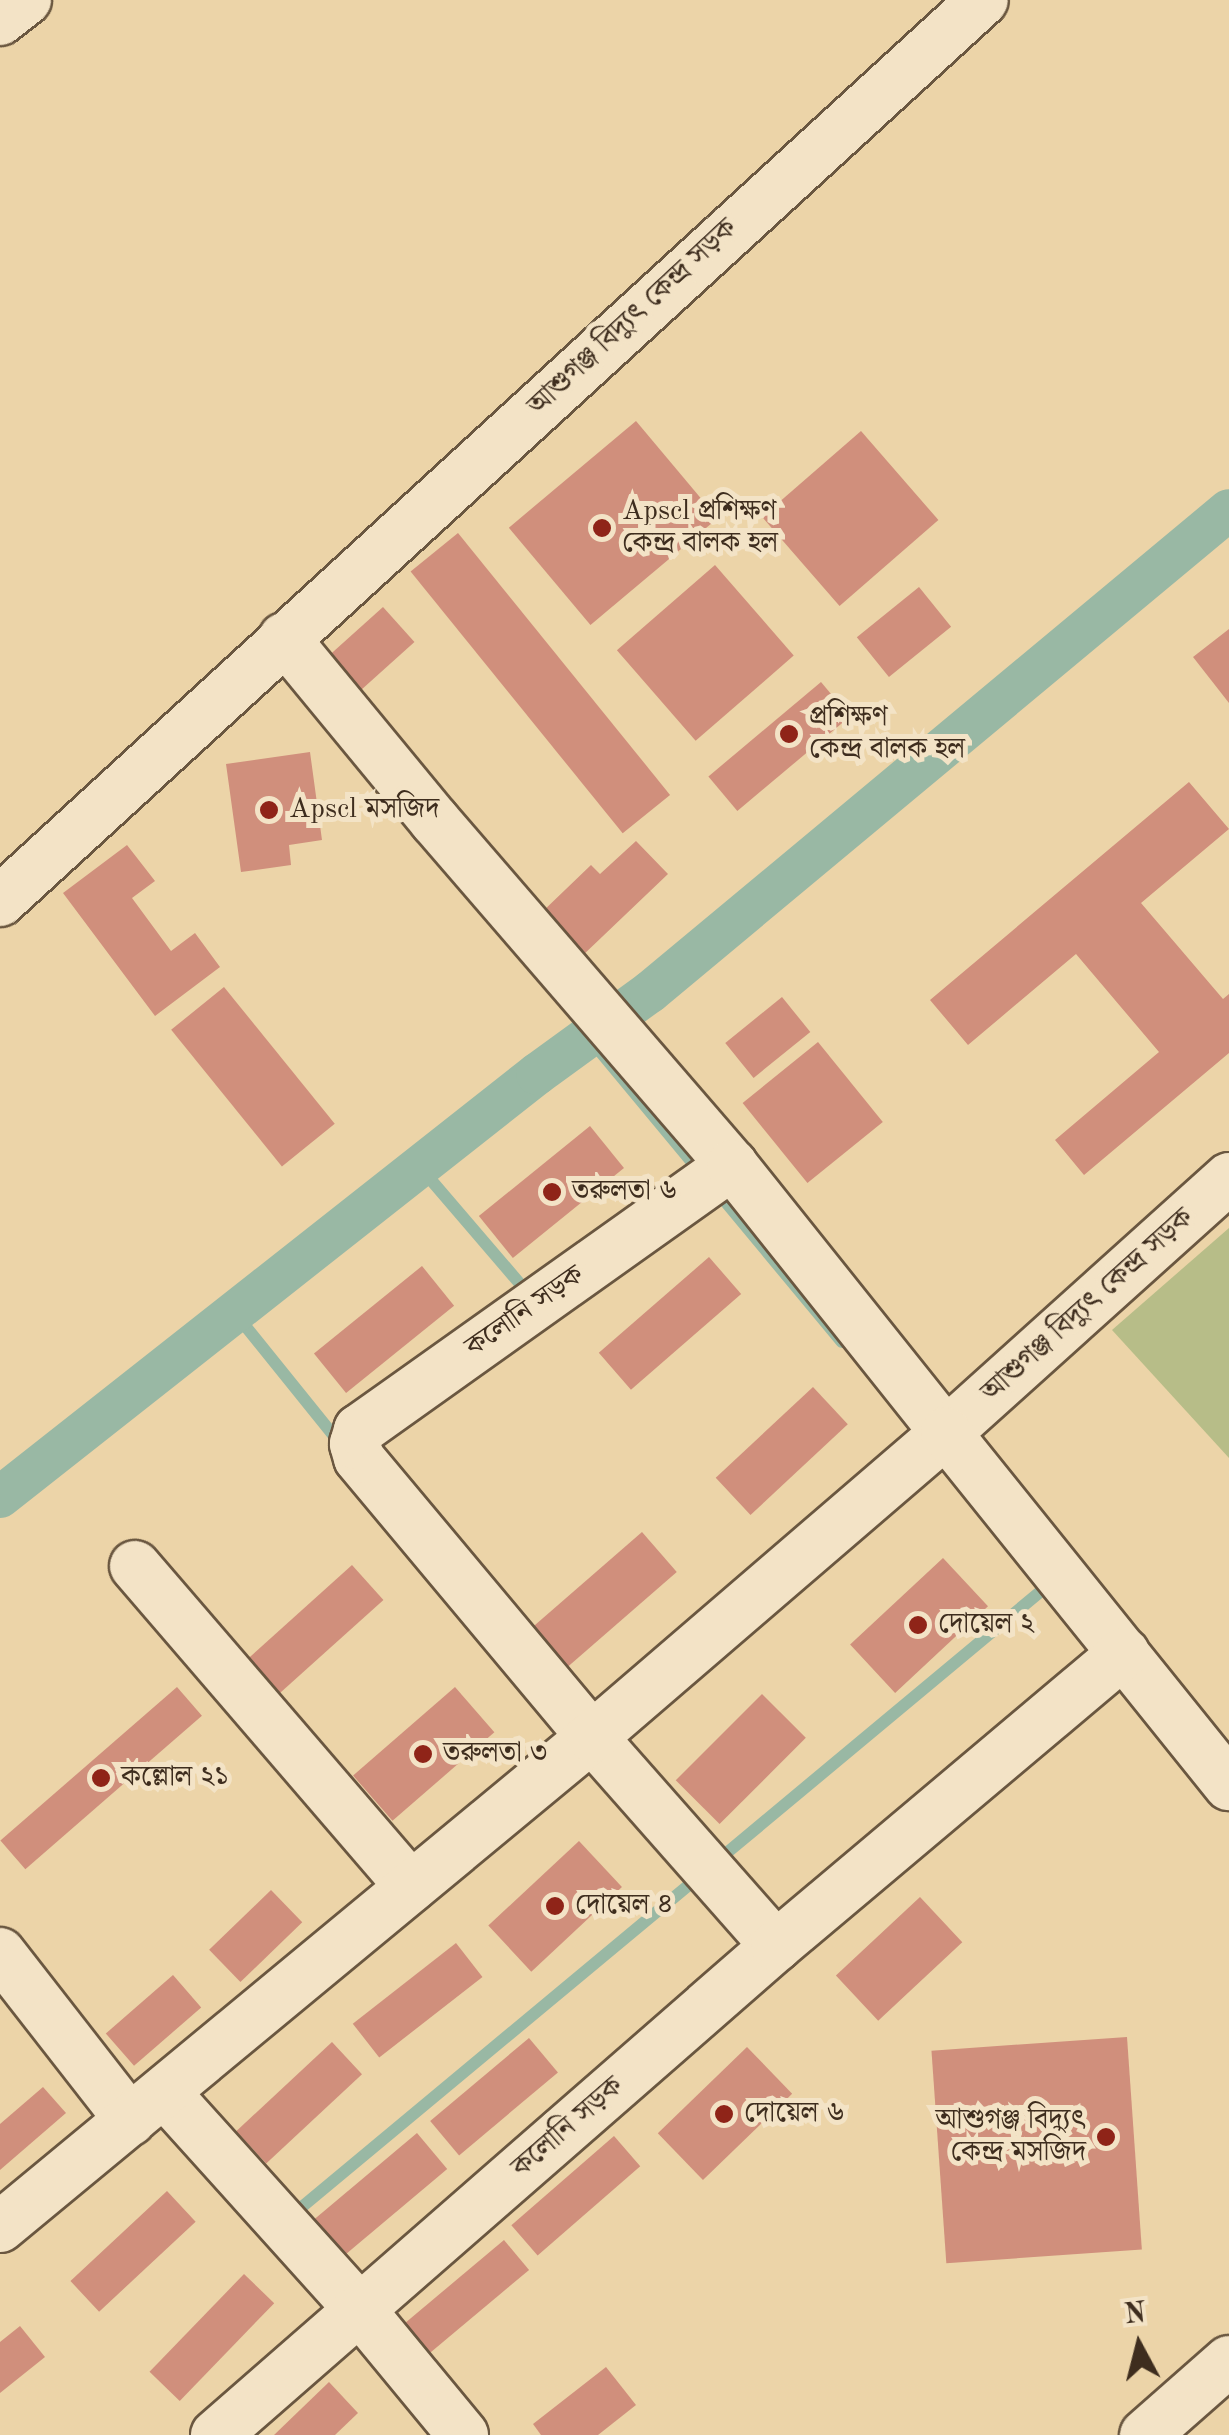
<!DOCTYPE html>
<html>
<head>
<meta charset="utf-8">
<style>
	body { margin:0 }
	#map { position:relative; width:1229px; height:2435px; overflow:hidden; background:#ecd4a8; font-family:"Old Standard TT","Noto Serif Bengali",serif }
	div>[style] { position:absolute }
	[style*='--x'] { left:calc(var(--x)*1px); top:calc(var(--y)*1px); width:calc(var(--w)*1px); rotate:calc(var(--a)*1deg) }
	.green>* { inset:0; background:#b7bd88 }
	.stream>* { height:12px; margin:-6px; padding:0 6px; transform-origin:6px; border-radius:6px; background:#99b8a4 }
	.canal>* { height:42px; margin:-21px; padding:0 21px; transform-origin:21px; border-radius:21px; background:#99b8a4 }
	.building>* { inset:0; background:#d08f7c; transform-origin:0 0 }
	.roads { filter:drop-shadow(2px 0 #6a5740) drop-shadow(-2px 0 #6a5740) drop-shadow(0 2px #6a5740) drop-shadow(0 -2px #6a5740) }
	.minor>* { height:50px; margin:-25px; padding:0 25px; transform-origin:25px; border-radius:25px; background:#f3e3c6 }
	.dots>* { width:28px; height:28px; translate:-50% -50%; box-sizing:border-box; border:5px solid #f3e3c6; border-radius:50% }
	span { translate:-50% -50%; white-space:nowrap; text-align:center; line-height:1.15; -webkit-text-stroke:10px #f3e3c6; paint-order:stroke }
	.street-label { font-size:28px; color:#3e2d1e }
	.poi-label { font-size:28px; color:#3e2d1e }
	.left { translate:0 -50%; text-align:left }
	.right { translate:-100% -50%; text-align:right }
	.north { position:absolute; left:1089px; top:2295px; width:100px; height:100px; -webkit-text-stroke:8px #f3e3c6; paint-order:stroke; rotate:353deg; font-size:28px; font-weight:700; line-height:40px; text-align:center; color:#3e2d1e }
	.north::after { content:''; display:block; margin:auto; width:35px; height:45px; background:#3e2d1e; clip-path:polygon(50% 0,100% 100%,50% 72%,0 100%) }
</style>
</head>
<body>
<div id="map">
	<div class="green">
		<i style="clip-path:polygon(1229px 1228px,1229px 1458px,1112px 1330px)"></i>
	</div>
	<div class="stream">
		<i style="--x:588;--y:1037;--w:177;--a:50.3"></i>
		<i style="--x:419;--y:1166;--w:167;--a:49.4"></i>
		<i style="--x:528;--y:1293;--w:6;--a:149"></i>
		<i style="--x:714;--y:1188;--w:200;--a:50.3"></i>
		<i style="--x:234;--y:1312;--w:174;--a:51.1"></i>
		<i style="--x:717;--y:1861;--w:428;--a:-39.8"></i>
		<i style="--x:1046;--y:1587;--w:6;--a:-129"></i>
		<i style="--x:291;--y:2216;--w:535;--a:-39.76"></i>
	</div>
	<div class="canal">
		<i style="--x:0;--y:1497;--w:684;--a:-38.23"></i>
		<i style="--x:537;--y:1074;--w:140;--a:-36"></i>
		<i style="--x:650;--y:992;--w:753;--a:-39.78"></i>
	</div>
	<div class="building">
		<i style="left:636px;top:421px;width:127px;height:166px;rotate:50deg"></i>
		<i style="left:861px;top:431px;width:118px;height:131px;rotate:49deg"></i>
		<i style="left:458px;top:533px;width:337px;height:61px;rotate:51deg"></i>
		<i style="left:715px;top:565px;width:120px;height:130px;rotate:49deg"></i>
		<i style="left:919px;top:587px;width:51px;height:80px;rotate:51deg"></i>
		<i style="left:383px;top:607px;width:47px;height:73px;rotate:48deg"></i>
		<i style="clip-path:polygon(1229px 629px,1229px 703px,1193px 657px)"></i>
		<i style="left:821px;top:682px;width:45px;height:147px;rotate:50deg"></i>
		<i style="clip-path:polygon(310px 752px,322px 840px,289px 845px,291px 865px,241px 872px,226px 764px)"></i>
		<i style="clip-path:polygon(1189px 782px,1229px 829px,1141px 903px,1223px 999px,1229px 994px,1229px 1053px,1084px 1175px,1055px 1140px,1159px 1052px,1076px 954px,968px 1045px,930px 1000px)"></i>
		<i style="clip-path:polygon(636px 841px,668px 874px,581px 957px,540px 914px,591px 865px,600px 874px)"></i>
		<i style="clip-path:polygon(127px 845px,155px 881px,132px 898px,171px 951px,195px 933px,220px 967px,155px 1016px,63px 893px)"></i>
		<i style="left:224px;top:987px;width:176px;height:68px;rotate:51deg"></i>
		<i style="left:782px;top:997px;width:45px;height:73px;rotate:51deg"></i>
		<i style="left:818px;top:1042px;width:103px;height:97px;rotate:51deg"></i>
		<i style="left:590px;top:1126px;width:54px;height:143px;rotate:51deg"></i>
		<i style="left:709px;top:1257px;width:49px;height:146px;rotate:49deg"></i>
		<i style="left:422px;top:1266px;width:51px;height:139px;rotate:51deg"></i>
		<i style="left:813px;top:1387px;width:51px;height:133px;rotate:47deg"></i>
		<i style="left:642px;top:1532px;width:53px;height:144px;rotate:49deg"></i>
		<i style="left:943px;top:1558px;width:66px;height:127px;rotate:47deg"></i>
		<i style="left:352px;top:1565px;width:47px;height:146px;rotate:48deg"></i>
		<i style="left:177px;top:1687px;width:38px;height:234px;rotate:49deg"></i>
		<i style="left:455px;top:1687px;width:60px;height:135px;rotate:49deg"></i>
		<i style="left:762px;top:1694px;width:62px;height:122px;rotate:45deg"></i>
		<i style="left:579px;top:1841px;width:63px;height:124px;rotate:47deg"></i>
		<i style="left:271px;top:1890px;width:45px;height:86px;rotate:46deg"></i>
		<i style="left:920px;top:1897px;width:62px;height:115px;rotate:47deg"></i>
		<i style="left:456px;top:1943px;width:43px;height:131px;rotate:52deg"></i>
		<i style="left:173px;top:1975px;width:43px;height:89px;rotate:49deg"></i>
		<i style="left:1127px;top:2037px;width:213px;height:196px;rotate:86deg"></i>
		<i style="left:529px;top:2038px;width:45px;height:129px;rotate:50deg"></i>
		<i style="left:332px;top:2042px;width:44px;height:131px;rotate:47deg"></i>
		<i style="left:747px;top:2047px;width:65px;height:124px;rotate:46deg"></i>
		<i style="clip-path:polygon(43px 2087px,66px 2113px,0 2170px,0 2124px)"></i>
		<i style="left:417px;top:2133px;width:47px;height:134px;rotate:50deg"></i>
		<i style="left:614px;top:2136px;width:40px;height:136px;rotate:49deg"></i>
		<i style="left:167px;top:2191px;width:42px;height:132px;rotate:47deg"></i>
		<i style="left:504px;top:2240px;width:39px;height:133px;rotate:50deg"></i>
		<i style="left:244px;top:2274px;width:42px;height:136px;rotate:44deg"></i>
		<i style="clip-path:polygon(20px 2326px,45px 2357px,0 2393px,0 2342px)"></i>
		<i style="clip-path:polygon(606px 2367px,636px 2405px,598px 2435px,541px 2435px,533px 2424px)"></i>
		<i style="clip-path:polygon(329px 2382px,358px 2413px,335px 2435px,274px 2435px)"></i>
	</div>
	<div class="roads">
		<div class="minor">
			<i style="--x:0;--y:20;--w:33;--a:-38"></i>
			<i style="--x:284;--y:638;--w:237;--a:50.5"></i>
			<i style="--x:435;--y:821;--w:454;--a:49.2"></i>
			<i style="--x:0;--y:901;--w:1333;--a:-42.51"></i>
			<i style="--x:135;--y:1566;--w:423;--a:49.3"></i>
			<i style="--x:776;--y:1946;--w:278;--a:-131.4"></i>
			<i style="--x:592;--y:1737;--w:363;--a:-129.9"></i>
			<i style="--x:359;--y:1458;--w:15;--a:-106"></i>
			<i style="--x:355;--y:1444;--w:15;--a:-74"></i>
			<i style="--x:359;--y:1430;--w:458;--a:-35.4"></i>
			<i style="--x:732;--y:1165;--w:343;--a:51.4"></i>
			<i style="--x:946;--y:1433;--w:381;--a:-42"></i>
			<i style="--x:0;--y:1953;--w:212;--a:52.1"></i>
			<i style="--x:164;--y:2092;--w:293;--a:48"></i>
			<i style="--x:360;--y:2310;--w:162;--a:50.5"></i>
			<i style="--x:0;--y:2227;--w:768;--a:-39.61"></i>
			<i style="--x:592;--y:1737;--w:467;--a:-40.7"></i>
			<i style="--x:946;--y:1433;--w:452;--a:51.2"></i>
			<i style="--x:216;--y:2435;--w:743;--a:-41.13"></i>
			<i style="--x:776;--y:1946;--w:455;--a:-40.1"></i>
			<i style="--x:1145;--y:2435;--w:112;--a:-41.4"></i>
		</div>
	</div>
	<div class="dots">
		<i style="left:602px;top:528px;background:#8f2418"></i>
		<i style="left:789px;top:734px;background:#8f2418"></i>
		<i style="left:269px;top:810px;background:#8f2418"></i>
		<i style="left:552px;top:1192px;background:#8f2418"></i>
		<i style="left:918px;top:1625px;background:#8f2418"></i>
		<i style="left:423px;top:1754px;background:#8f2418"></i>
		<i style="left:101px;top:1778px;background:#8f2418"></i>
		<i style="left:555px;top:1906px;background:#8f2418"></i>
		<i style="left:724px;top:2114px;background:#8f2418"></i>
		<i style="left:1106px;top:2137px;background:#8f2418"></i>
	</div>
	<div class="street-label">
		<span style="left:633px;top:318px;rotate:-43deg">আশুগঞ্জ বিদ্যুৎ কেন্দ্র সড়ক</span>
		<span style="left:1088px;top:1306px;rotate:-42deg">আশুগঞ্জ বিদ্যুৎ কেন্দ্র সড়ক</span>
		<span style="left:525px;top:1312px;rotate:-35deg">কলোনি সড়ক</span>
		<span style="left:568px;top:2128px;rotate:-41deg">কলোনি সড়ক</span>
	</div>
	<div class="poi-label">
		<span class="left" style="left:622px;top:528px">Apscl প্রশিক্ষণ<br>কেন্দ্র বালক হল</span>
		<span class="left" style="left:809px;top:734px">প্রশিক্ষণ<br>কেন্দ্র বালক হল</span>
		<span class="left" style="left:289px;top:810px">Apscl মসজিদ</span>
		<span class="left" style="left:572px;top:1192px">তরুলতা ৬</span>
		<span class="left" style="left:938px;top:1625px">দোয়েল ২</span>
		<span class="left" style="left:443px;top:1754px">তরুলতা ৩</span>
		<span class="left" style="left:121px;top:1778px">কল্লোল ২১</span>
		<span class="left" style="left:575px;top:1906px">দোয়েল ৪</span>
		<span class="left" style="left:744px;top:2114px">দোয়েল ৬</span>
		<span class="right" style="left:1086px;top:2137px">আশুগঞ্জ বিদ্যুৎ<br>কেন্দ্র মসজিদ</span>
	</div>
	<div class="north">N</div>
</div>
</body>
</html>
